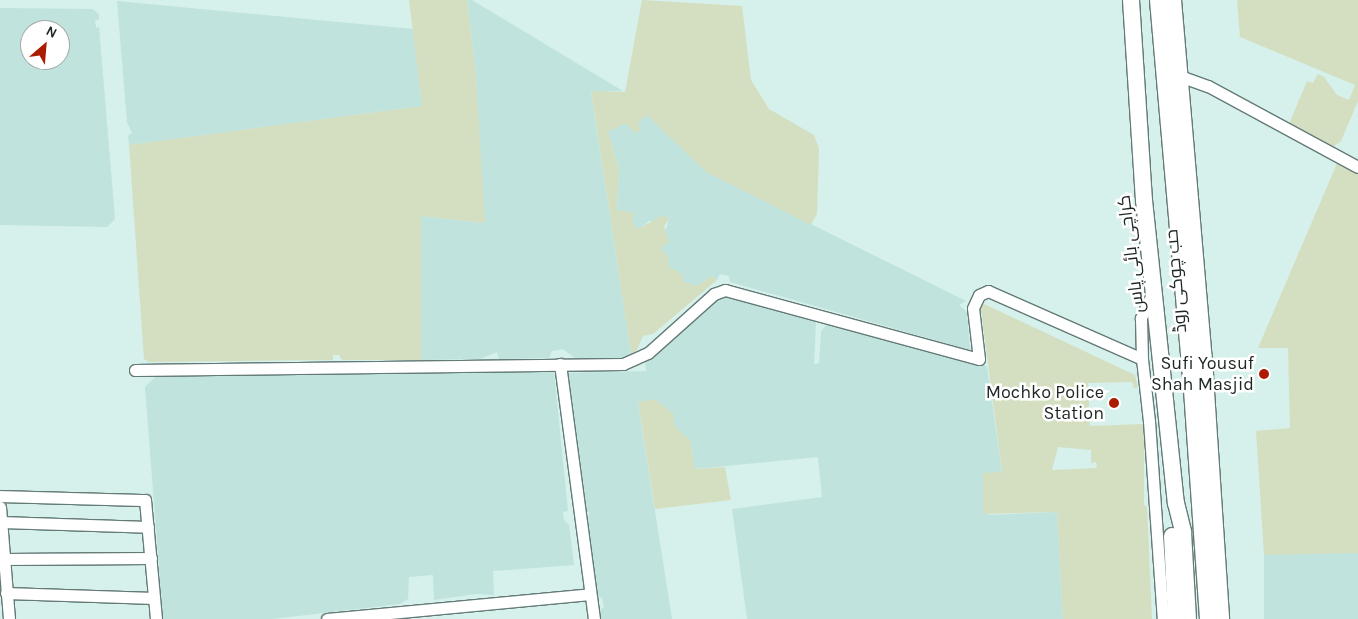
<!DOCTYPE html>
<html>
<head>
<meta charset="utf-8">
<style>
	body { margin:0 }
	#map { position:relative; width:1358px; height:619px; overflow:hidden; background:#d6f0eb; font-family:Karla,Cairo,sans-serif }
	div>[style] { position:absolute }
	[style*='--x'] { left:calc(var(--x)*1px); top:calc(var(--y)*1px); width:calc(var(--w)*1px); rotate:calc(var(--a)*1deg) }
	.built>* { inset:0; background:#c0e3dd; transform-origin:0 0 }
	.green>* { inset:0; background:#d4dfc2 }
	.roads { filter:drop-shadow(1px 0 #637a77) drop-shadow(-1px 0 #637a77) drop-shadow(0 1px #637a77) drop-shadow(0 -1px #637a77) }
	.minor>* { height:11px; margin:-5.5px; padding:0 5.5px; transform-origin:5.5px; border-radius:5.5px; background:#fff }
	.highway>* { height:16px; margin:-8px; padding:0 8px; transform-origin:8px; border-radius:8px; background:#fff }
	.dots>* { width:14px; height:14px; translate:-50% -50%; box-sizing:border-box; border:2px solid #fff; border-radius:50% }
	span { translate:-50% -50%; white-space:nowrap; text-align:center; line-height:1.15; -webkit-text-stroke:5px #fff; paint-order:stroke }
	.street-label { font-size:18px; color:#1c2624 }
	.poi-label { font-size:18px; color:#1c2624 }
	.right { translate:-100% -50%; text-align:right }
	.north { position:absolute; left:20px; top:20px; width:50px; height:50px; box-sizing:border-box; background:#fff; border:1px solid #a4a8a7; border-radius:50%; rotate:27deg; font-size:14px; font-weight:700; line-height:20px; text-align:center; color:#1c2624 }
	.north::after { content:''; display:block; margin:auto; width:18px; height:22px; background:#ab1c02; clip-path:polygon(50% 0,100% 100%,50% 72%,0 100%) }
</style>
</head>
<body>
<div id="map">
	<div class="built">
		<i style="clip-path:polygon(467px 0,472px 0,623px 91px,591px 92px,631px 354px,625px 358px,575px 358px,563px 349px,552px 351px,549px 358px,499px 359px,497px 352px,480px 359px,421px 360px,421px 216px,484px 223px,476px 76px)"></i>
		<i style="clip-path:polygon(117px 1px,413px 29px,422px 106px,129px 145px,128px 136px,132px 133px,127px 122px)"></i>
		<i style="clip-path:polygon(evenodd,0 8px,92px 9px,99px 14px,99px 20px,95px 20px,96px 28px,99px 27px,115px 219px,107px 227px,0 225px,0 8px,30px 30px,60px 30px,60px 60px,30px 60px,30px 30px)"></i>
		<i style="clip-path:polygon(647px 114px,706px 172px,966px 301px,959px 305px,967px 312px,970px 350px,730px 282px,729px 276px,720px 274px,717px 280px,711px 276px,697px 286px,683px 282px,669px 267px,659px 248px,669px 220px,649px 221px,638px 230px,617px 210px,619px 169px,608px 132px,625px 123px,638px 122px)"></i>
		<i style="clip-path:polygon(717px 296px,730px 296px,811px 319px,816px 323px,814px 364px,819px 363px,821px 331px,831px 320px,987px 366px,1002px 473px,988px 515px,1057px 512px,1063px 619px,747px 619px,732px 509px,822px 497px,818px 457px,695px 469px,690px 440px,638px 403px,672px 619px,601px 619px,600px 610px,604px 607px,602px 598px,597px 596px,586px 526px,590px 513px,583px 510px,567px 373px,646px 371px,645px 360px)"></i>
		<i style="clip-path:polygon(554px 372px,568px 511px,563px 512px,564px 520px,569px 525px,574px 565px,493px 571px,494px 595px,476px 594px,434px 600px,433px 575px,409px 577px,408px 599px,400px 604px,272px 619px,163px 619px,145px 387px,158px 374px)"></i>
		<i style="left:1358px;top:553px;width:66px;height:94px;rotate:90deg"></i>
	</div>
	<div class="green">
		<i style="clip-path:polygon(409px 0,467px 0,476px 76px,485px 223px,421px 216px,421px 360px,342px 360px,339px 355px,333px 355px,333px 360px,149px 362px,144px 359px,129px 145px,422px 106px)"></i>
		<i style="clip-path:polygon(642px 0,742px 6px,751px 80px,769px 109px,814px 135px,819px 149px,817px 214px,811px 225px,706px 172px,647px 115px,638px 122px,640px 130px,635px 133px,625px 123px,608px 132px,619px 169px,617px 210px,634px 213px,632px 222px,638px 229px,663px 215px,669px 220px,664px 226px,669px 242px,660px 248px,668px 257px,669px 267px,681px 273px,684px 282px,697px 286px,711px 276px,717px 280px,653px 334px,643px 336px,637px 350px,631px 354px,591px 91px,625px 92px)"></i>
		<i style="clip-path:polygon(1237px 0,1358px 0,1358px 101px,1341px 141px,1333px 147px,1289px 124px,1307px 81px,1313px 83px,1318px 74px,1324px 77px,1337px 95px,1349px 100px,1355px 85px,1240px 37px)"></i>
		<i style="clip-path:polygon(1338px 161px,1358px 172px,1358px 553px,1264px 555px,1256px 431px,1290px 428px,1288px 348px,1258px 348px)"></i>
		<i style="clip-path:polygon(evenodd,980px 302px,1135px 375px,1138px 388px,1134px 388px,1132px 382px,1088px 383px,1090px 426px,1144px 424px,1144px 505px,1147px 507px,1152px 619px,1063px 619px,1057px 512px,983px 514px,983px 473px,1002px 472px,980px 302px,1058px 447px,1091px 450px,1091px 463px,1096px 462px,1097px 468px,1052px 470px,1058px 447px)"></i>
		<i style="clip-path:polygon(654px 399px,673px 413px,675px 427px,690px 440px,695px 469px,725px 467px,731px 500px,655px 509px,638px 402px)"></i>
	</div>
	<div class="roads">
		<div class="minor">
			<i style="--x:1177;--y:75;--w:33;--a:20"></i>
			<i style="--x:1208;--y:86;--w:170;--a:28.4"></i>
			<i style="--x:1153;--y:292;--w:29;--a:115"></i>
			<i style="--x:1141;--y:318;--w:41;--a:88.6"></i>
			<i style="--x:1142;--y:359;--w:62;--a:83.6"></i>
			<i style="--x:1149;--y:421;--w:198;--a:86"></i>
			<i style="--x:560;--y:364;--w:257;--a:82.4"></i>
			<i style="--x:135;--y:370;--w:488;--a:-0.7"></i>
			<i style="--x:623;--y:364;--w:27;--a:-24"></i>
			<i style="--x:648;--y:353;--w:89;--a:-41.8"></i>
			<i style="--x:714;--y:294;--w:12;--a:-20"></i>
			<i style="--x:725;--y:290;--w:263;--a:15.2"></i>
			<i style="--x:979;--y:359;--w:51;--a:-96.7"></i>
			<i style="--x:973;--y:308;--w:14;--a:-65"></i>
			<i style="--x:979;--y:295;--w:10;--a:-24"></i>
			<i style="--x:988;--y:291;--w:168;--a:23.8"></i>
			<i style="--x:0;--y:496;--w:145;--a:1.6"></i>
			<i style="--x:145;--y:500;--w:120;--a:84.7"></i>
			<i style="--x:0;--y:507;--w:112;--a:85.4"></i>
			<i style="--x:1;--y:522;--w:147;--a:1.9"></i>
			<i style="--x:4;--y:559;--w:147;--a:-0.4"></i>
			<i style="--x:6;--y:593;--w:148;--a:1.9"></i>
			<i style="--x:327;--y:619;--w:264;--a:-5.4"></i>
		</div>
		<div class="highway">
			<i style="--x:1131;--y:0;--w:200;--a:86.3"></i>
			<i style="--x:1144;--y:200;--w:305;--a:84"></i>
			<i style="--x:1176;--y:503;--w:30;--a:76"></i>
			<i style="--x:1183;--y:532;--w:87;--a:86.7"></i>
			<i style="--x:1158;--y:0;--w:391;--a:85"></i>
			<i style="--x:1192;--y:390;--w:230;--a:86"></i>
			<i style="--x:1173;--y:0;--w:377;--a:85.1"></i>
			<i style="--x:1205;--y:376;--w:244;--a:86.2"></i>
			<i style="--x:1172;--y:536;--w:83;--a:87.2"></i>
		</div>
	</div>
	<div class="dots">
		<i style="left:1264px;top:374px;background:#ab1c02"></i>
		<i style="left:1114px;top:403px;background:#ab1c02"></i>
	</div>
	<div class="street-label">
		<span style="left:1131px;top:254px;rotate:-97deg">کراچی بائی پاس</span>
		<span style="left:1176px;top:281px;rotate:-95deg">حب چوکی روڈ</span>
	</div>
	<div class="poi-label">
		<span class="right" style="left:1254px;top:374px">Sufi Yousuf<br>Shah Masjid</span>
		<span class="right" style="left:1104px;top:403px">Mochko Police<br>Station</span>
	</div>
	<div class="north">N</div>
</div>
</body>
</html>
